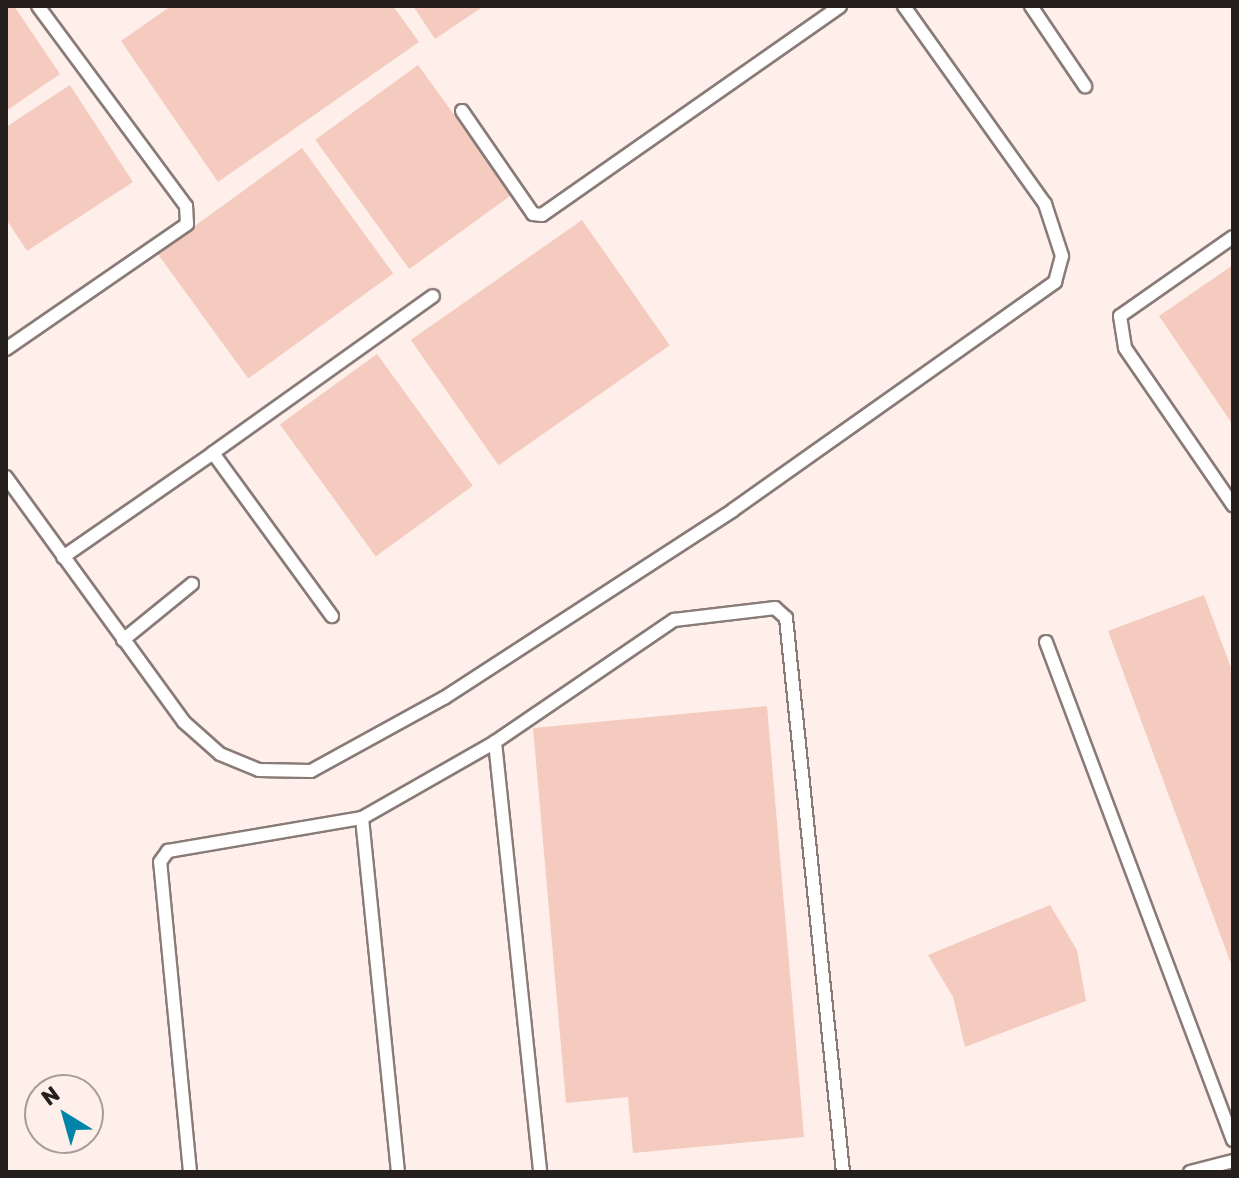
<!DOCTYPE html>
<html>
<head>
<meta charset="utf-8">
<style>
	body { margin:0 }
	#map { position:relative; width:1239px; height:1178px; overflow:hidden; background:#ffefea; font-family:Rubik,sans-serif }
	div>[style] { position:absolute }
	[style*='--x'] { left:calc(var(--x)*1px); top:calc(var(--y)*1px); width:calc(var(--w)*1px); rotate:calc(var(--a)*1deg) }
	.building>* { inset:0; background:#f4cbbe; transform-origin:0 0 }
	.roads { filter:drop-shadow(2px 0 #897b77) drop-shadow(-2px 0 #897b77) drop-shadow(0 2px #897b77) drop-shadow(0 -2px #897b77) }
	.service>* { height:12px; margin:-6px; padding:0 6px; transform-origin:6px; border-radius:6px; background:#fff }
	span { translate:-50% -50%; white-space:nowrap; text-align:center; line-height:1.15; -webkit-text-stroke:6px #ffefea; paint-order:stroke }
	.frame { position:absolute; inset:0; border:8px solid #241f1d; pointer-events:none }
	.north { position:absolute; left:24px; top:1074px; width:80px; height:80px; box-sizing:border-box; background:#ffefea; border:2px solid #a79c98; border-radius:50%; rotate:323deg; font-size:22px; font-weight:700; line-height:32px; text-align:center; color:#241f1d }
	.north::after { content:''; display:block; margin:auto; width:28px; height:36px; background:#0085a8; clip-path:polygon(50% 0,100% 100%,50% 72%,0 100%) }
</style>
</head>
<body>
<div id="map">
	<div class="building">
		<i style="clip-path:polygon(6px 6px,14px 6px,60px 74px,6px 111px)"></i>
		<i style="clip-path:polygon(171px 6px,393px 6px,419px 42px,218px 182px,121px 41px)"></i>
		<i style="clip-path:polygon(413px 6px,484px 6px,435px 39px)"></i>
		<i style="left:418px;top:65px;width:160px;height:127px;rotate:54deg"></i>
		<i style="clip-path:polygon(70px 85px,133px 182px,27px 251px,6px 219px,6px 127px)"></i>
		<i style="left:302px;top:148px;width:155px;height:179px;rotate:54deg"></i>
		<i style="left:582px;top:220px;width:153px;height:209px;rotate:55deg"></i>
		<i style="clip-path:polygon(1233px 265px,1233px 425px,1159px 316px)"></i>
		<i style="left:377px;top:354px;width:163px;height:120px;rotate:54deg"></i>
		<i style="clip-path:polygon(1204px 595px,1233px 673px,1233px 969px,1108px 631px)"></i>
		<i style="clip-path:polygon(767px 706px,804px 1137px,633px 1153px,628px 1097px,566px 1103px,533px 728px)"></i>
		<i style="clip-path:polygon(1050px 905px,1077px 950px,1086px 1001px,965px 1047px,953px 997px,928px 955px)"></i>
	</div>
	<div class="roads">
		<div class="service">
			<i style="--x:1031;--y:6;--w:97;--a:56"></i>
			<i style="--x:462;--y:111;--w:125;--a:55.4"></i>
			<i style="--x:533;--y:214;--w:9;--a:6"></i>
			<i style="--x:542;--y:215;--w:364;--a:-35"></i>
			<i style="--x:1233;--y:237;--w:138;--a:145"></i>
			<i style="--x:1120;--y:316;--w:32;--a:81"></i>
			<i style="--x:1125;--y:348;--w:191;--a:55.5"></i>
			<i style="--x:6;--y:349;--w:220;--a:-34.6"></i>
			<i style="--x:187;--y:224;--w:18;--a:-93"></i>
			<i style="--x:186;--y:206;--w:249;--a:-126.5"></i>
			<i style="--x:213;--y:453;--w:270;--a:-35.5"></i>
			<i style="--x:6;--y:477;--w:303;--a:54"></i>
			<i style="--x:184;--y:722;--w:48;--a:41.6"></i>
			<i style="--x:220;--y:754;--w:42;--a:22.3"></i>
			<i style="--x:259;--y:770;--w:52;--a:1.1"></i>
			<i style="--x:311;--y:771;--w:152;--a:-28.8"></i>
			<i style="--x:444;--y:698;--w:345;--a:-33"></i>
			<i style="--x:733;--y:510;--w:395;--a:-35.3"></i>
			<i style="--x:1055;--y:282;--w:27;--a:-75"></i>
			<i style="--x:1062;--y:256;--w:55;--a:-108.1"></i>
			<i style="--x:1045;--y:204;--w:243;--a:-125.5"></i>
			<i style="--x:63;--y:557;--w:183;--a:-34.7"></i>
			<i style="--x:213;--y:453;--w:202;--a:53.9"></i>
			<i style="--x:123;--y:640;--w:89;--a:-39.1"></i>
			<i style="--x:1046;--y:642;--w:532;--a:69.42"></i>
			<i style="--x:495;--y:742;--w:217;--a:-34.3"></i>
			<i style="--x:674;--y:620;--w:102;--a:-6.8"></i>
			<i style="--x:775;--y:608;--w:15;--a:42"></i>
			<i style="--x:786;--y:618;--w:557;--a:84.13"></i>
			<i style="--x:362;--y:818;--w:356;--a:84.2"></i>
			<i style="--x:190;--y:1172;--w:311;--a:-95.5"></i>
			<i style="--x:160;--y:862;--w:14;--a:-54"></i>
			<i style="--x:168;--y:851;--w:197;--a:-9.7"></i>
			<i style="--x:362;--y:818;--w:153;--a:-29.7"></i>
			<i style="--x:495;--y:742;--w:432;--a:84"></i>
			<i style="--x:1190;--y:1172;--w:44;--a:-14.3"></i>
		</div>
	</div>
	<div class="frame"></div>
	<div class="north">N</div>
</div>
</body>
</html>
